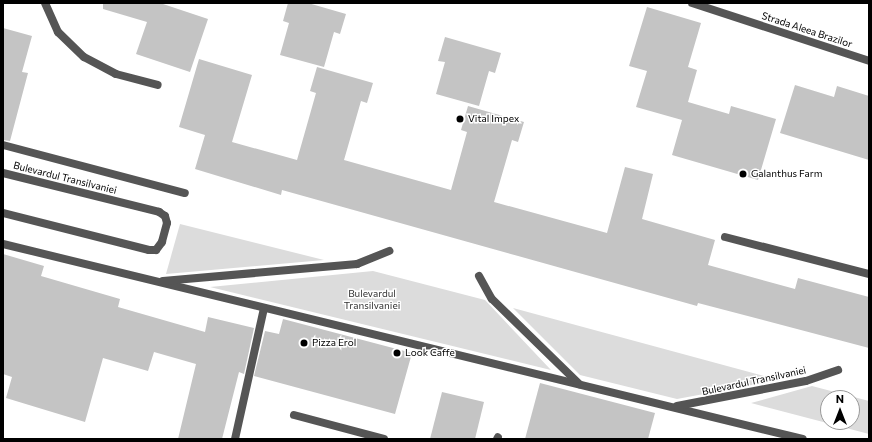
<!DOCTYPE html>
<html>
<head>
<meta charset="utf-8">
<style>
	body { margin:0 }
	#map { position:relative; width:872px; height:442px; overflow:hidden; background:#fff; font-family:Commissioner,sans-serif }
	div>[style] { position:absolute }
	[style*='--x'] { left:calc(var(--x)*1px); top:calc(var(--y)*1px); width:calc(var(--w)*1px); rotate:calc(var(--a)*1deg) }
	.green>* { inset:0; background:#dcdcdc }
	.building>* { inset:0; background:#c4c4c4 }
	.street>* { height:8px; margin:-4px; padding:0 4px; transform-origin:4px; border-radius:4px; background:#555 }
	.dots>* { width:11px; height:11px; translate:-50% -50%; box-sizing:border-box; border:2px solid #fff; border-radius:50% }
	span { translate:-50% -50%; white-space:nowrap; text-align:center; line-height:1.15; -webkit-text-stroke:3px #fff; paint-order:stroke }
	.street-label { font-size:10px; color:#000 }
	.poi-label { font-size:10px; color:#000 }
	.left { translate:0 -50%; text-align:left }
	.park-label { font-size:10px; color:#333 }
	.frame { position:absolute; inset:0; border:4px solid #000; pointer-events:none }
	.north { position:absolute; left:820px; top:390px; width:40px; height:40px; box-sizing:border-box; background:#fff; border:1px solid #999; border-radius:50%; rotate:0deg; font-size:11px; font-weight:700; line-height:16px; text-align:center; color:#000 }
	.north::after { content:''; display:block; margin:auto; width:14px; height:18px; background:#000; clip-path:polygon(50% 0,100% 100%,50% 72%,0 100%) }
</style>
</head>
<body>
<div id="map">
	<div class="green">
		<i style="clip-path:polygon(180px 224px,324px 260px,166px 274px)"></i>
		<i style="clip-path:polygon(373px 271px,485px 300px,551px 370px,210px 287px)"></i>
		<i style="clip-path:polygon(513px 308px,779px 380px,677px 399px,580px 375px)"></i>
		<i style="clip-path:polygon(evenodd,812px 386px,869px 401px,869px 434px,751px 403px,812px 386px,828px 398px,852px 398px,852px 422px,828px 422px,828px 398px)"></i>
	</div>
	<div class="building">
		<i style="clip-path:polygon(103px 3px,160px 3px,208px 19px,190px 72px,136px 54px,147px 22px,103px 9px)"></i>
		<i style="clip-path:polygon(288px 3px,308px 3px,346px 14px,340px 34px,334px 32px,324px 67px,280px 55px,289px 23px,283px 21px)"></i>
		<i style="clip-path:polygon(647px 7px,701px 23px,688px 67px,697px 70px,688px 102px,729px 114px,731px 106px,776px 119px,758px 180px,672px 155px,682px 120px,636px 107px,647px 71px,629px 66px)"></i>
		<i style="clip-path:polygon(3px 28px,32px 36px,22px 72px,28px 73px,10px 141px,3px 140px)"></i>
		<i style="clip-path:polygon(445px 37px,501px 53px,495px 73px,489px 71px,479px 106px,436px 94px,445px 62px,438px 61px)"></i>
		<i style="clip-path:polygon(199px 59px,252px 75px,232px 142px,297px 160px,316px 93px,310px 91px,317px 67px,373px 83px,367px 103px,361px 101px,344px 160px,451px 190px,467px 132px,461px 130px,468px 106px,524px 122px,518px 142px,512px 140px,494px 202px,607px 233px,625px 167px,653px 174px,642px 219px,715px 240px,708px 265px,795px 289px,798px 278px,869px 297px,869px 348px,698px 303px,697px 306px,282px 190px,281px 195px,195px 169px,205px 135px,179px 127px)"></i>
		<i style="clip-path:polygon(795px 85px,834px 97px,837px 86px,869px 96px,869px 160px,780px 133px)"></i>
		<i style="clip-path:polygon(3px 254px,44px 266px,41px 276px,120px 299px,118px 307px,205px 332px,208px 317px,254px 328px,244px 374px,239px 372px,222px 439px,178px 439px,196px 364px,154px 352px,148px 371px,103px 358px,85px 422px,6px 398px,12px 377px,3px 374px)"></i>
		<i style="clip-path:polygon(283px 319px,412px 353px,395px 414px,254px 376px,265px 331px,279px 334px)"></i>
		<i style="clip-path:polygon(540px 383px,655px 413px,648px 439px,525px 439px)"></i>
		<i style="clip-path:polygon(442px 392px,484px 402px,475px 439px,430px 439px)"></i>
	</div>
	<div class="street">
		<i style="--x:45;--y:3;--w:32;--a:66"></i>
		<i style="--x:58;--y:32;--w:36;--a:44"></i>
		<i style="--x:84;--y:57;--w:36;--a:28"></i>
		<i style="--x:116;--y:74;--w:43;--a:14.7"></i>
		<i style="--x:692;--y:3;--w:186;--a:18.1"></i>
		<i style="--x:3;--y:145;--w:188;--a:14.8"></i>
		<i style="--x:3;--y:173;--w:161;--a:14"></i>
		<i style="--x:159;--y:212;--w:7;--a:34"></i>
		<i style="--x:165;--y:216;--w:7;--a:74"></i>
		<i style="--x:167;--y:223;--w:20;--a:105"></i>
		<i style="--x:162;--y:242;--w:10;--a:127"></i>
		<i style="--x:156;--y:250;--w:7;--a:180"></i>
		<i style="--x:149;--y:250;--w:151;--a:-165.8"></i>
		<i style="--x:725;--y:237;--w:149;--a:14.4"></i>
		<i style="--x:3;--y:244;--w:823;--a:13.7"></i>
		<i style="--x:479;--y:276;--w:26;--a:61"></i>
		<i style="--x:492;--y:299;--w:122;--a:44.3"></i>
		<i style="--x:163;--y:281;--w:195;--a:-5"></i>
		<i style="--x:357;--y:264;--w:35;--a:-22"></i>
		<i style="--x:677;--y:406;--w:131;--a:-11"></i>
		<i style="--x:806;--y:381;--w:34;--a:-19"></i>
		<i style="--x:294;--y:415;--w:93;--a:14.9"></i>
		<i style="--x:235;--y:439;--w:134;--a:-77.5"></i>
		<i style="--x:497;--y:439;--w:2;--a:-63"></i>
	</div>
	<div class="dots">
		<i style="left:460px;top:119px;background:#000"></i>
		<i style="left:743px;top:174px;background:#000"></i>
		<i style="left:304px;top:343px;background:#000"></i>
		<i style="left:397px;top:353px;background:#000"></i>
	</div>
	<div class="street-label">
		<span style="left:807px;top:30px;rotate:18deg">Strada Aleea Brazilor</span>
		<span style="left:65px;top:178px;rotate:14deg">Bulevardul Transilvaniei</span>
		<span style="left:754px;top:381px;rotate:-12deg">Bulevardul Transilvaniei</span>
	</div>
	<div class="poi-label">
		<span class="left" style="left:468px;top:119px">Vital Impex</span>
		<span class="left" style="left:751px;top:174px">Galanthus Farm</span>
		<span class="left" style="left:312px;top:343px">Pizza Erol</span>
		<span class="left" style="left:405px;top:353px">Look Caffe</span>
	</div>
	<div class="park-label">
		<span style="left:372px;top:299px">Bulevardul<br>Transilvaniei</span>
	</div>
	<div class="frame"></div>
	<div class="north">N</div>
</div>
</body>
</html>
